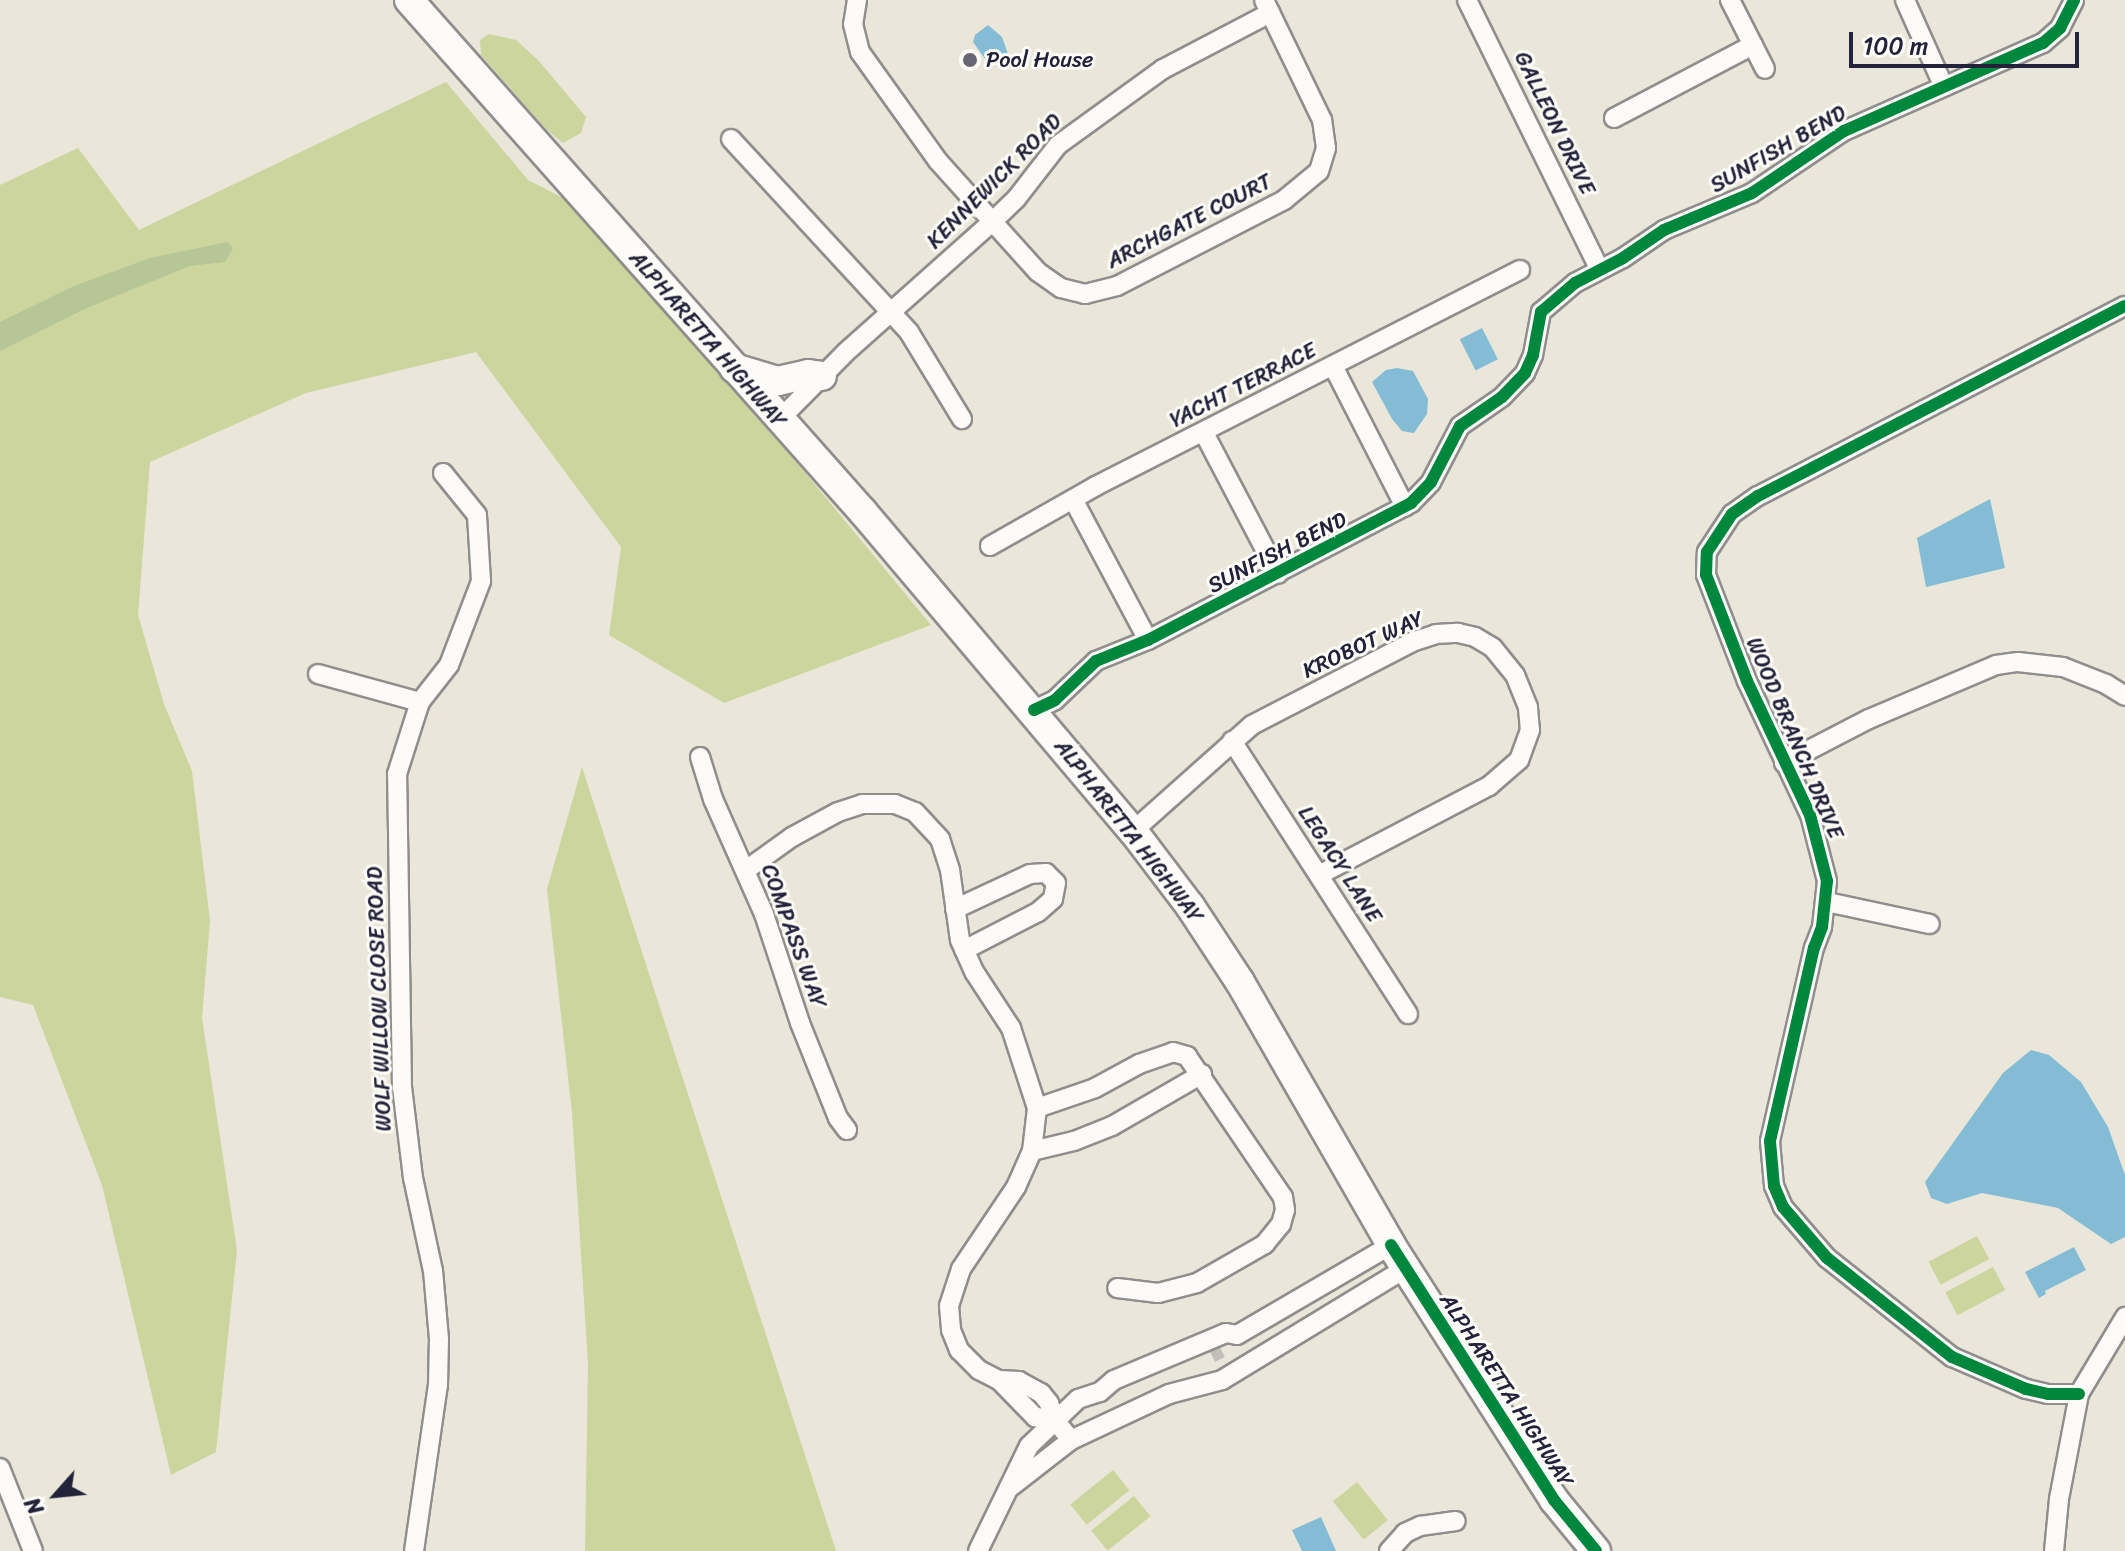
<!DOCTYPE html>
<html>
<head>
<meta charset="utf-8">
<style>
	body { margin:0 }
	#map { position:relative; width:2125px; height:1551px; overflow:hidden; background:#eae7da; font-family:Sriracha,sans-serif }
	div>[style] { position:absolute }
	[style*='--x'] { left:calc(var(--x)*1px); top:calc(var(--y)*1px); width:calc(var(--w)*1px); rotate:calc(var(--a)*1deg) }
	.green>* { inset:0; background:#cbd59d; transform-origin:0 0 }
	.forest>* { inset:0; background:#b6c696 }
	.water>* { inset:0; background:#84bcd5; transform-origin:0 0 }
	.street-tunnel>* { height:18px; margin-top:-9px; transform-origin:0; background:repeating-linear-gradient(90deg,#c2c0ba 0 18px,transparent 0 27px) }
	.roads { filter:drop-shadow(2px 0 #908e8c) drop-shadow(-2px 0 #908e8c) drop-shadow(0 2px #908e8c) drop-shadow(0 -2px #908e8c) }
	.street>* { height:18px; margin:-9px; padding:0 9px; transform-origin:9px; border-radius:9px; background:#fcfbf9 }
	.primary>* { height:28px; margin:-14px; padding:0 14px; transform-origin:14px; border-radius:14px; background:#fcfbf9 }
	.cycleway>* { height:12px; margin:-6px; padding:0 6px; transform-origin:6px; border-radius:6px; background:#00873e }
	.dots>* { width:22px; height:22px; translate:-50% -50%; box-sizing:border-box; border:4px solid #fdfcf7; border-radius:50% }
	span { translate:-50% -50%; white-space:nowrap; text-align:center; line-height:1.15; -webkit-text-stroke:6px #fdfcf7; paint-order:stroke }
	.poi-label { font-size:22px; color:#22223b }
	.left { translate:0 -50%; text-align:left }
	.street-label { font-size:22px; color:#22223b }
	.north { position:absolute; left:16px; top:1455px; width:80px; height:80px; -webkit-text-stroke:6px #fdfcf7; paint-order:stroke; rotate:243deg; font-size:22px; font-weight:700; line-height:32px; text-align:center; color:#22223b }
	.north::after { content:''; display:block; margin:auto; width:28px; height:36px; background:#22223b; clip-path:polygon(50% 0,100% 100%,50% 72%,0 100%) }
	.scale { position:absolute; left:1849px; top:32px; width:230px; height:36px; box-sizing:border-box; border:4px solid #22223b; border-top:0; padding-left:10px; font-size:24px; line-height:28px; white-space:nowrap; color:#22223b; -webkit-text-stroke:6px #fdfcf7; paint-order:stroke }
</style>
</head>
<body>
<div id="map">
	<div class="green">
		<i style="clip-path:polygon(489px 34px,516px 40px,538px 60px,586px 117px,581px 133px,563px 143px,547px 130px,481px 55px,480px 40px)"></i>
		<i style="clip-path:polygon(446px 82px,528px 180px,565px 199px,798px 464px,931px 625px,724px 703px,609px 635px,621px 547px,476px 352px,306px 393px,150px 462px,138px 615px,164px 704px,192px 771px,210px 921px,202px 1018px,237px 1250px,216px 1452px,171px 1475px,102px 1185px,33px 1005px,0 997px,0 185px,78px 148px,139px 230px)"></i>
		<i style="clip-path:polygon(582px 767px,836px 1551px,585px 1551px,588px 1364px,572px 1113px,547px 889px)"></i>
		<i style="left:1977px;top:1236px;width:26px;height:55px;rotate:62deg"></i>
		<i style="left:1993px;top:1267px;width:26px;height:54px;rotate:62deg"></i>
		<i style="left:1113px;top:1470px;width:26px;height:55px;rotate:51deg"></i>
		<i style="left:1357px;top:1482px;width:49px;height:31px;rotate:51deg"></i>
		<i style="left:1134px;top:1496px;width:26px;height:55px;rotate:51deg"></i>
	</div>
	<div class="forest">
		<i style="clip-path:polygon(227px 242px,233px 248px,225px 262px,190px 266px,89px 307px,0 351px,0 322px,74px 286px,150px 258px)"></i>
	</div>
	<div class="water">
		<i style="clip-path:polygon(988px 25px,1002px 37px,1008px 54px,994px 64px,988px 63px,973px 42px,975px 35px)"></i>
		<i style="left:1482px;top:328px;width:35px;height:25px;rotate:63deg"></i>
		<i style="clip-path:polygon(1397px 368px,1413px 371px,1428px 399px,1427px 414px,1414px 433px,1402px 431px,1392px 419px,1372px 382px,1386px 370px)"></i>
		<i style="clip-path:polygon(1990px 499px,2005px 568px,1926px 587px,1917px 538px)"></i>
		<i style="clip-path:polygon(2031px 1050px,2049px 1055px,2081px 1082px,2108px 1127px,2125px 1175px,2125px 1237px,2111px 1244px,2058px 1208px,1982px 1193px,1947px 1204px,1931px 1198px,1925px 1182px,2003px 1073px)"></i>
		<i style="clip-path:polygon(2074px 1247px,2086px 1270px,2045px 1291px,2046px 1294px,2039px 1298px,2025px 1272px)"></i>
		<i style="clip-path:polygon(1321px 1517px,1336px 1551px,1302px 1551px,1292px 1530px)"></i>
	</div>
	<div class="street-tunnel">
		<i style="--x:1211;--y:1354;--w:11;--a:-27"></i>
	</div>
	<div class="roads">
		<div class="street">
			<i style="--x:857;--y:0;--w:24;--a:99"></i>
			<i style="--x:853;--y:24;--w:29;--a:76"></i>
			<i style="--x:860;--y:52;--w:134;--a:54.4"></i>
			<i style="--x:938;--y:161;--w:149;--a:48"></i>
			<i style="--x:1038;--y:272;--w:28;--a:35"></i>
			<i style="--x:1061;--y:288;--w:25;--a:14"></i>
			<i style="--x:1085;--y:294;--w:33;--a:-14"></i>
			<i style="--x:1117;--y:286;--w:188;--a:-27.2"></i>
			<i style="--x:1284;--y:200;--w:45;--a:-39.6"></i>
			<i style="--x:1319;--y:171;--w:24;--a:-73"></i>
			<i style="--x:1326;--y:148;--w:28;--a:-98"></i>
			<i style="--x:1322;--y:120;--w:133;--a:-115.8"></i>
			<i style="--x:1467;--y:0;--w:299;--a:63.8"></i>
			<i style="--x:1730;--y:0;--w:77;--a:63.1"></i>
			<i style="--x:1905;--y:0;--w:95;--a:65.9"></i>
			<i style="--x:1614;--y:118;--w:157;--a:-27.7"></i>
			<i style="--x:731;--y:139;--w:263;--a:47.3"></i>
			<i style="--x:909;--y:332;--w:102;--a:58.7"></i>
			<i style="--x:1333;--y:366;--w:158;--a:62.9"></i>
			<i style="--x:779;--y:420;--w:95;--a:-45.4"></i>
			<i style="--x:846;--y:352;--w:194;--a:-41.7"></i>
			<i style="--x:991;--y:223;--w:35;--a:-44"></i>
			<i style="--x:1016;--y:199;--w:68;--a:-52.1"></i>
			<i style="--x:1058;--y:145;--w:130;--a:-35.9"></i>
			<i style="--x:1163;--y:69;--w:121;--a:-27.6"></i>
			<i style="--x:1204;--y:433;--w:159;--a:62.3"></i>
			<i style="--x:1074;--y:501;--w:157;--a:62"></i>
			<i style="--x:990;--y:546;--w:122;--a:-29.5"></i>
			<i style="--x:1096;--y:486;--w:476;--a:-27"></i>
			<i style="--x:318;--y:674;--w:106;--a:15.4"></i>
			<i style="--x:1034;--y:710;--w:23;--a:-25"></i>
			<i style="--x:1055;--y:700;--w:57;--a:-43.6"></i>
			<i style="--x:1096;--y:661;--w:56;--a:-22"></i>
			<i style="--x:1148;--y:640;--w:297;--a:-27.5"></i>
			<i style="--x:1411;--y:503;--w:29;--a:-46"></i>
			<i style="--x:1431;--y:482;--w:63;--a:-62.6"></i>
			<i style="--x:1460;--y:426;--w:51;--a:-34.6"></i>
			<i style="--x:1502;--y:397;--w:33;--a:-46"></i>
			<i style="--x:1525;--y:373;--w:20;--a:-66"></i>
			<i style="--x:1533;--y:355;--w:44;--a:-79.5"></i>
			<i style="--x:1541;--y:312;--w:45;--a:-40.5"></i>
			<i style="--x:1575;--y:283;--w:54;--a:-27.5"></i>
			<i style="--x:1623;--y:258;--w:50;--a:-34.3"></i>
			<i style="--x:1664;--y:230;--w:95;--a:-22.8"></i>
			<i style="--x:1752;--y:193;--w:111;--a:-34"></i>
			<i style="--x:1844;--y:131;--w:218;--a:-23.9"></i>
			<i style="--x:2043;--y:43;--w:23;--a:-41"></i>
			<i style="--x:2060;--y:28;--w:31;--a:-63"></i>
			<i style="--x:1232;--y:741;--w:325;--a:57.2"></i>
			<i style="--x:700;--y:757;--w:44;--a:72.8"></i>
			<i style="--x:713;--y:799;--w:126;--a:66.1"></i>
			<i style="--x:764;--y:914;--w:115;--a:71.7"></i>
			<i style="--x:800;--y:1023;--w:102;--a:68.2"></i>
			<i style="--x:838;--y:1118;--w:15;--a:53"></i>
			<i style="--x:1784;--y:763;--w:96;--a:-27.4"></i>
			<i style="--x:1869;--y:719;--w:138;--a:-23"></i>
			<i style="--x:1996;--y:665;--w:22;--a:-8"></i>
			<i style="--x:2018;--y:662;--w:45;--a:6.3"></i>
			<i style="--x:2063;--y:667;--w:46;--a:21.6"></i>
			<i style="--x:2106;--y:684;--w:22;--a:32"></i>
			<i style="--x:1133;--y:831;--w:159;--a:-41.7"></i>
			<i style="--x:1252;--y:725;--w:180;--a:-27.4"></i>
			<i style="--x:1412;--y:642;--w:25;--a:-18"></i>
			<i style="--x:1436;--y:634;--w:22;--a:-3"></i>
			<i style="--x:1458;--y:633;--w:17;--a:13"></i>
			<i style="--x:1475;--y:637;--w:21;--a:31"></i>
			<i style="--x:1493;--y:648;--w:35;--a:51"></i>
			<i style="--x:1515;--y:675;--w:35;--a:68"></i>
			<i style="--x:1528;--y:708;--w:22;--a:85"></i>
			<i style="--x:1530;--y:730;--w:32;--a:110"></i>
			<i style="--x:1519;--y:760;--w:40;--a:139"></i>
			<i style="--x:1489;--y:786;--w:192;--a:152.4"></i>
			<i style="--x:746;--y:870;--w:57;--a:-35.7"></i>
			<i style="--x:792;--y:837;--w:52;--a:-28.5"></i>
			<i style="--x:838;--y:812;--w:25;--a:-18"></i>
			<i style="--x:862;--y:804;--w:33;--a:0"></i>
			<i style="--x:895;--y:804;--w:22;--a:22"></i>
			<i style="--x:915;--y:812;--w:37;--a:47"></i>
			<i style="--x:940;--y:839;--w:33;--a:72"></i>
			<i style="--x:950;--y:870;--w:71;--a:81.9"></i>
			<i style="--x:960;--y:940;--w:36;--a:66"></i>
			<i style="--x:975;--y:973;--w:66;--a:56.8"></i>
			<i style="--x:1011;--y:1028;--w:84;--a:72"></i>
			<i style="--x:1037;--y:1108;--w:43;--a:96.6"></i>
			<i style="--x:1032;--y:1151;--w:39;--a:114"></i>
			<i style="--x:1016;--y:1187;--w:99;--a:123.9"></i>
			<i style="--x:961;--y:1269;--w:39;--a:108"></i>
			<i style="--x:949;--y:1306;--w:24;--a:85"></i>
			<i style="--x:951;--y:1330;--w:22;--a:68"></i>
			<i style="--x:959;--y:1350;--w:28;--a:45"></i>
			<i style="--x:979;--y:1370;--w:22;--a:27"></i>
			<i style="--x:999;--y:1380;--w:20;--a:3"></i>
			<i style="--x:1019;--y:1381;--w:25;--a:29"></i>
			<i style="--x:1041;--y:1393;--w:13;--a:51"></i>
			<i style="--x:1049;--y:1403;--w:17;--a:73"></i>
			<i style="--x:1054;--y:1419;--w:27;--a:51"></i>
			<i style="--x:1827;--y:902;--w:105;--a:12.1"></i>
			<i style="--x:955;--y:909;--w:83;--a:-25"></i>
			<i style="--x:1030;--y:874;--w:16;--a:-4"></i>
			<i style="--x:1046;--y:873;--w:14;--a:45"></i>
			<i style="--x:1056;--y:883;--w:16;--a:101"></i>
			<i style="--x:1053;--y:899;--w:20;--a:139"></i>
			<i style="--x:1038;--y:912;--w:83;--a:152.8"></i>
			<i style="--x:1037;--y:1108;--w:61;--a:-19"></i>
			<i style="--x:1095;--y:1088;--w:50;--a:-28.6"></i>
			<i style="--x:1139;--y:1064;--w:36;--a:-19"></i>
			<i style="--x:1173;--y:1052;--w:15;--a:16"></i>
			<i style="--x:1187;--y:1056;--w:171;--a:55.8"></i>
			<i style="--x:1283;--y:1197;--w:13;--a:81"></i>
			<i style="--x:1285;--y:1210;--w:15;--a:106"></i>
			<i style="--x:1281;--y:1224;--w:26;--a:129"></i>
			<i style="--x:1265;--y:1244;--w:78;--a:150.2"></i>
			<i style="--x:1197;--y:1283;--w:40;--a:165.6"></i>
			<i style="--x:1158;--y:1293;--w:41;--a:-173"></i>
			<i style="--x:1032;--y:1151;--w:43;--a:-13.4"></i>
			<i style="--x:1074;--y:1141;--w:41;--a:-21.5"></i>
			<i style="--x:1112;--y:1126;--w:104;--a:-30"></i>
			<i style="--x:999;--y:1380;--w:52;--a:45.8"></i>
			<i style="--x:1035;--y:1417;--w:19;--a:6"></i>
			<i style="--x:2079;--y:1394;--w:31;--a:180"></i>
			<i style="--x:2048;--y:1394;--w:23;--a:-167"></i>
			<i style="--x:2026;--y:1389;--w:81;--a:-156.6"></i>
			<i style="--x:1952;--y:1357;--w:159;--a:-141.6"></i>
			<i style="--x:1827;--y:1258;--w:67;--a:-130.8"></i>
			<i style="--x:1783;--y:1207;--w:23;--a:-113"></i>
			<i style="--x:1774;--y:1186;--w:45;--a:-95.1"></i>
			<i style="--x:1770;--y:1141;--w:198;--a:-77.2"></i>
			<i style="--x:1814;--y:948;--w:22;--a:-69"></i>
			<i style="--x:1822;--y:927;--w:46;--a:-83.8"></i>
			<i style="--x:1827;--y:881;--w:68;--a:-104.4"></i>
			<i style="--x:1810;--y:815;--w:148;--a:-115.2"></i>
			<i style="--x:1747;--y:681;--w:114;--a:-111.1"></i>
			<i style="--x:1706;--y:575;--w:23;--a:-88"></i>
			<i style="--x:1707;--y:552;--w:45;--a:-56.7"></i>
			<i style="--x:1732;--y:514;--w:32;--a:-35"></i>
			<i style="--x:1758;--y:496;--w:413;--a:-27.4"></i>
			<i style="--x:0;--y:1468;--w:89;--a:68.3"></i>
			<i style="--x:1012;--y:1486;--w:75;--a:-37.9"></i>
			<i style="--x:1071;--y:1440;--w:108;--a:-25.1"></i>
			<i style="--x:1169;--y:1394;--w:55;--a:-14.8"></i>
			<i style="--x:1222;--y:1380;--w:215;--a:-31.3"></i>
			<i style="--x:414;--y:1551;--w:168;--a:-81.8"></i>
			<i style="--x:438;--y:1385;--w:46;--a:-88.8"></i>
			<i style="--x:439;--y:1339;--w:68;--a:-95"></i>
			<i style="--x:433;--y:1271;--w:95;--a:-102.1"></i>
			<i style="--x:413;--y:1178;--w:92;--a:-96.9"></i>
			<i style="--x:402;--y:1087;--w:313;--a:-90.9"></i>
			<i style="--x:397;--y:774;--w:76;--a:-72.3"></i>
			<i style="--x:420;--y:702;--w:47;--a:-51.9"></i>
			<i style="--x:449;--y:665;--w:90;--a:-69.1"></i>
			<i style="--x:481;--y:581;--w:66;--a:-93.5"></i>
			<i style="--x:477;--y:515;--w:54;--a:-129"></i>
			<i style="--x:978;--y:1551;--w:117;--a:-64.1"></i>
			<i style="--x:1029;--y:1446;--w:68;--a:-43.8"></i>
			<i style="--x:1078;--y:1399;--w:23;--a:-18"></i>
			<i style="--x:1100;--y:1392;--w:18;--a:-41"></i>
			<i style="--x:1114;--y:1380;--w:121;--a:-22.8"></i>
			<i style="--x:1226;--y:1333;--w:11;--a:10"></i>
			<i style="--x:1237;--y:1335;--w:178;--a:-30.3"></i>
			<i style="--x:1389;--y:1551;--w:24;--a:-48"></i>
			<i style="--x:1405;--y:1533;--w:17;--a:-25"></i>
			<i style="--x:1420;--y:1526;--w:36;--a:-8"></i>
			<i style="--x:2054;--y:1551;--w:52;--a:-84.5"></i>
			<i style="--x:2059;--y:1499;--w:107;--a:-79.2"></i>
			<i style="--x:2079;--y:1394;--w:90;--a:-59.1"></i>
		</div>
		<div class="primary">
			<i style="--x:409;--y:0;--w:684;--a:48.44"></i>
			<i style="--x:863;--y:512;--w:418;--a:49.8"></i>
			<i style="--x:1133;--y:831;--w:94;--a:52.8"></i>
			<i style="--x:1190;--y:906;--w:91;--a:56.7"></i>
			<i style="--x:1240;--y:982;--w:303;--a:60.1"></i>
			<i style="--x:1391;--y:1245;--w:303;--a:57.4"></i>
			<i style="--x:1554;--y:1500;--w:66;--a:50.5"></i>
			<i style="--x:734;--y:368;--w:46;--a:16.5"></i>
			<i style="--x:778;--y:381;--w:31;--a:-13"></i>
			<i style="--x:808;--y:374;--w:14;--a:8"></i>
		</div>
	</div>
	<div class="cycleway">
		<i style="--x:1034;--y:710;--w:23;--a:-25"></i>
		<i style="--x:1055;--y:700;--w:57;--a:-43.6"></i>
		<i style="--x:1096;--y:661;--w:56;--a:-22"></i>
		<i style="--x:1148;--y:640;--w:297;--a:-27.5"></i>
		<i style="--x:1411;--y:503;--w:29;--a:-46"></i>
		<i style="--x:1431;--y:482;--w:63;--a:-62.6"></i>
		<i style="--x:1460;--y:426;--w:51;--a:-34.6"></i>
		<i style="--x:1502;--y:397;--w:33;--a:-46"></i>
		<i style="--x:1525;--y:373;--w:20;--a:-66"></i>
		<i style="--x:1533;--y:355;--w:44;--a:-79.5"></i>
		<i style="--x:1541;--y:312;--w:45;--a:-40.5"></i>
		<i style="--x:1575;--y:283;--w:54;--a:-27.5"></i>
		<i style="--x:1623;--y:258;--w:50;--a:-34.3"></i>
		<i style="--x:1664;--y:230;--w:95;--a:-22.8"></i>
		<i style="--x:1752;--y:193;--w:111;--a:-34"></i>
		<i style="--x:1844;--y:131;--w:218;--a:-23.9"></i>
		<i style="--x:2043;--y:43;--w:23;--a:-41"></i>
		<i style="--x:2060;--y:28;--w:31;--a:-63"></i>
		<i style="--x:1391;--y:1245;--w:303;--a:57.4"></i>
		<i style="--x:1554;--y:1500;--w:66;--a:50.5"></i>
		<i style="--x:2079;--y:1394;--w:31;--a:180"></i>
		<i style="--x:2048;--y:1394;--w:23;--a:-167"></i>
		<i style="--x:2026;--y:1389;--w:81;--a:-156.6"></i>
		<i style="--x:1952;--y:1357;--w:159;--a:-141.6"></i>
		<i style="--x:1827;--y:1258;--w:67;--a:-130.8"></i>
		<i style="--x:1783;--y:1207;--w:23;--a:-113"></i>
		<i style="--x:1774;--y:1186;--w:45;--a:-95.1"></i>
		<i style="--x:1770;--y:1141;--w:198;--a:-77.2"></i>
		<i style="--x:1814;--y:948;--w:22;--a:-69"></i>
		<i style="--x:1822;--y:927;--w:46;--a:-83.8"></i>
		<i style="--x:1827;--y:881;--w:68;--a:-104.4"></i>
		<i style="--x:1810;--y:815;--w:148;--a:-115.2"></i>
		<i style="--x:1747;--y:681;--w:114;--a:-111.1"></i>
		<i style="--x:1706;--y:575;--w:23;--a:-88"></i>
		<i style="--x:1707;--y:552;--w:45;--a:-56.7"></i>
		<i style="--x:1732;--y:514;--w:32;--a:-35"></i>
		<i style="--x:1758;--y:496;--w:413;--a:-27.4"></i>
	</div>
	<div class="dots">
		<i style="left:970px;top:60px;background:#686773"></i>
	</div>
	<div class="poi-label">
		<span class="left" style="left:986px;top:60px">Pool House</span>
	</div>
	<div class="street-label">
		<span style="left:1555px;top:123px;rotate:64deg">GALLEON DRIVE</span>
		<span style="left:1778px;top:149px;rotate:-30deg">SUNFISH BEND</span>
		<span style="left:994px;top:181px;rotate:-45deg">KENNEWICK ROAD</span>
		<span style="left:1189px;top:221px;rotate:-27deg">ARCHGATE COURT</span>
		<span style="left:708px;top:339px;rotate:49deg">ALPHARETTA HIGHWAY</span>
		<span style="left:1243px;top:385px;rotate:-27deg">YACHT TERRACE</span>
		<span style="left:1277px;top:552px;rotate:-27deg">SUNFISH BEND</span>
		<span style="left:1363px;top:644px;rotate:-25deg">KROBOT WAY</span>
		<span style="left:1795px;top:738px;rotate:67deg">WOOD BRANCH DRIVE</span>
		<span style="left:1129px;top:831px;rotate:52deg">ALPHARETTA HIGHWAY</span>
		<span style="left:1340px;top:864px;rotate:57deg">LEGACY LANE</span>
		<span style="left:794px;top:936px;rotate:70deg">COMPASS WAY</span>
		<span style="left:379px;top:999px;rotate:-92deg">WOLF WILLOW CLOSE ROAD</span>
		<span style="left:1507px;top:1390px;rotate:57deg">ALPHARETTA HIGHWAY</span>
	</div>
	<div class="north">N</div>
	<div class="scale">100 m</div>
</div>
</body>
</html>
